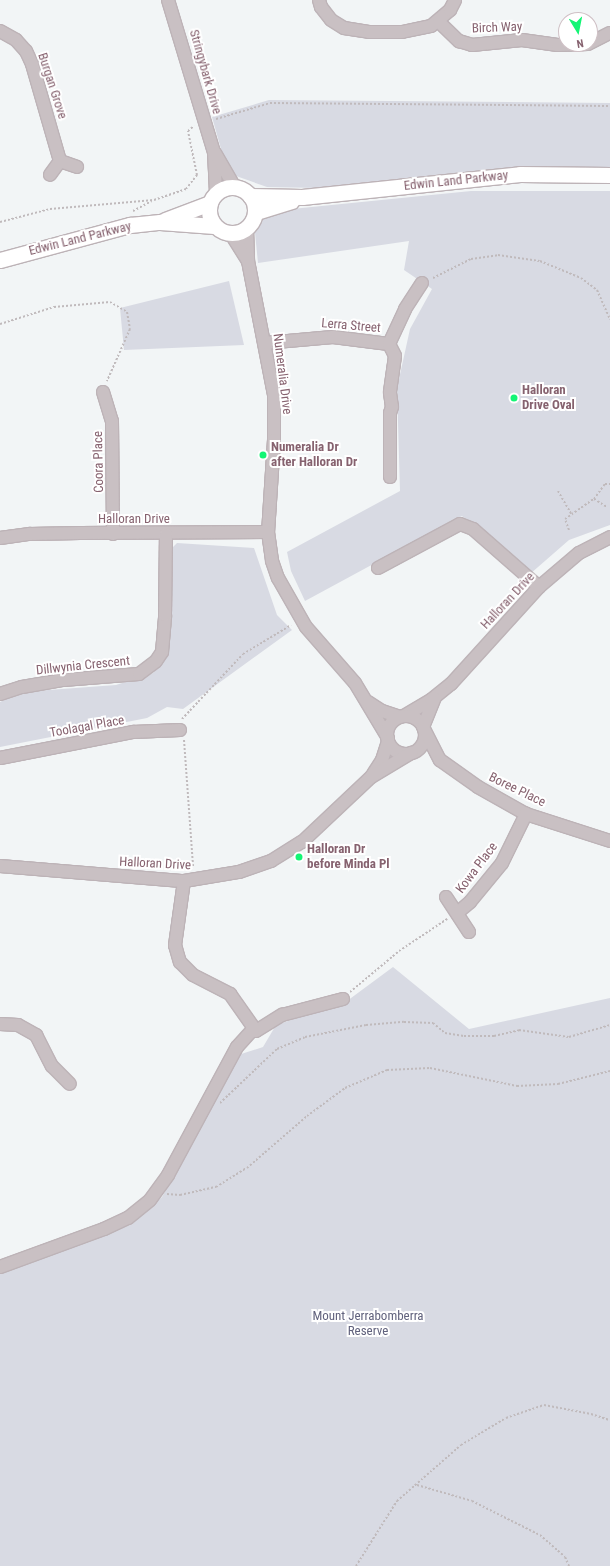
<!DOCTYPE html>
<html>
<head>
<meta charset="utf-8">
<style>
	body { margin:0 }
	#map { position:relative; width:610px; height:1566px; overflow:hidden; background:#f2f5f6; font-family:"Roboto Condensed",sans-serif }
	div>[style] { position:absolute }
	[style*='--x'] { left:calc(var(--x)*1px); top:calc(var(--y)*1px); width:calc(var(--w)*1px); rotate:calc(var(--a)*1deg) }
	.green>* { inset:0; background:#d8dae3 }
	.path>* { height:2px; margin-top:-1px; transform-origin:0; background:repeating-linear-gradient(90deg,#c0babc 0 2px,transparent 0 4px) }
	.roads { filter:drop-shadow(1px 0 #bdb3b7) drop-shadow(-1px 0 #bdb3b7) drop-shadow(0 1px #bdb3b7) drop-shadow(0 -1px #bdb3b7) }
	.minor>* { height:12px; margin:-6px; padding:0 6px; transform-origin:6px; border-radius:6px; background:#c9c0c3 }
	.minor>.ring { margin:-6px; padding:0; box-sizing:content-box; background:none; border:12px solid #c9c0c3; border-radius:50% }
	.major>* { height:15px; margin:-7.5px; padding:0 7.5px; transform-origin:7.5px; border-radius:7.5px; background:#fff }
	.major>.ring { margin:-7.5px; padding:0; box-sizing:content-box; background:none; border:15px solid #fff; border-radius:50% }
	.dots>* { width:11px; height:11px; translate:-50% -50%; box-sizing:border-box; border:2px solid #fff; border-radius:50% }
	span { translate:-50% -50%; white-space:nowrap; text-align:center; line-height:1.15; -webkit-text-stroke:4px #fff; paint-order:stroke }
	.street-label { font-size:13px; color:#86626f }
	.poi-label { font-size:13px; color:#86626f; font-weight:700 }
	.left { translate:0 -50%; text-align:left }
	.park-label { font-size:13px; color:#61627d }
	.north { position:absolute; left:558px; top:12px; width:40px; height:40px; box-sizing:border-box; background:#fff; border:1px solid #cfc0c5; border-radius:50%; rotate:170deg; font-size:11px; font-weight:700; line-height:16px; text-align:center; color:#86626f }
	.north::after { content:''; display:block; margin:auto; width:14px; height:18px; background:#14f575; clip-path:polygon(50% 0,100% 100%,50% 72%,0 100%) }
</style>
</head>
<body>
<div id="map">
	<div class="green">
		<i style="clip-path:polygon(269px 100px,610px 103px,610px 169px,319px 188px,267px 187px,236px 176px,225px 163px,212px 117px)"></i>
		<i style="clip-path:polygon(471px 191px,610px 191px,610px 525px,569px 540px,530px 574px,462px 516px,305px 601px,291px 571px,287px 552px,400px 491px,397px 388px,410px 329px,432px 289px,404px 270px,409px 241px,258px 263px,254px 223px,272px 211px)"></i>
		<i style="clip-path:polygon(229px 281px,244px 345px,124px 350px,120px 308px)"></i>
		<i style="clip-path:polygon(177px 543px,254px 548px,277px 615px,292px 630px,183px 709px,167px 707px,147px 718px,0 747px,0 702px,21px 692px,116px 685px,153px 673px,167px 655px,172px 617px,170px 550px)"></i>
		<i style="clip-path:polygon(393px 967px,469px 1029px,610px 998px,610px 1566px,0 1566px,0 1272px,130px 1225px,162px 1197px,238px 1055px,263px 1047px,276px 1025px,347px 1001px)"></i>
	</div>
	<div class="path">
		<i style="--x:216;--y:119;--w:56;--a:-16.5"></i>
		<i style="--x:270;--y:103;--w:340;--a:0.5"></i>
		<i style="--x:133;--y:211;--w:21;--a:-28"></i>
		<i style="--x:0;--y:222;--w:52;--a:-14.6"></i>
		<i style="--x:50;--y:209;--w:104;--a:-4.9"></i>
		<i style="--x:154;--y:200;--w:34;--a:-19"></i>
		<i style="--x:186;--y:189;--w:18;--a:-52"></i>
		<i style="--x:197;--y:175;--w:45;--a:-101.6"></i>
		<i style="--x:188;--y:131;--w:8;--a:-40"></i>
		<i style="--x:433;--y:278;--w:42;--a:-26.6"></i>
		<i style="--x:471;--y:259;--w:27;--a:-8"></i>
		<i style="--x:498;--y:255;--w:42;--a:8.1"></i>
		<i style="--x:540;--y:261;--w:44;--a:22.5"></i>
		<i style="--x:581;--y:278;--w:20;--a:37"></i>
		<i style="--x:597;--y:290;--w:32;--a:66"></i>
		<i style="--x:0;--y:324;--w:57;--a:-17.5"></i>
		<i style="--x:54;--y:307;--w:56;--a:-5.1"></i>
		<i style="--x:110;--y:302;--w:20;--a:30"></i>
		<i style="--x:127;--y:312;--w:17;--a:80"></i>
		<i style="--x:130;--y:329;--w:57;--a:113.9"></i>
		<i style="--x:558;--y:491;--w:28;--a:60"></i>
		<i style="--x:594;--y:499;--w:19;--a:-54"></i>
		<i style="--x:605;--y:484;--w:5;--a:0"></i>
		<i style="--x:569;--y:530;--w:12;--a:-110"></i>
		<i style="--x:565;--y:519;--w:35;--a:-35"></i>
		<i style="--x:594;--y:499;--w:15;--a:32"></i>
		<i style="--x:182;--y:719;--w:89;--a:-46.8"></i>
		<i style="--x:243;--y:654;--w:56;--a:-31.1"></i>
		<i style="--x:184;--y:740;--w:127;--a:85.9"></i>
		<i style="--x:350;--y:992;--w:64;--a:-39.9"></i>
		<i style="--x:399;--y:951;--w:58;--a:-33.7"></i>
		<i style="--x:220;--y:1103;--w:79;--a:-43.5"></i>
		<i style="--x:277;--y:1049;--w:30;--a:-23"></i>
		<i style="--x:305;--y:1037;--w:62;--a:-11.1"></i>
		<i style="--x:366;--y:1025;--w:38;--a:-5"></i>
		<i style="--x:404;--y:1022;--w:29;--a:2"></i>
		<i style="--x:433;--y:1023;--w:16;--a:40"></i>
		<i style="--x:445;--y:1033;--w:19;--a:9"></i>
		<i style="--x:464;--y:1036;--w:30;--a:0"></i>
		<i style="--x:494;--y:1036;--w:26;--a:-13"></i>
		<i style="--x:519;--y:1030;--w:50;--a:8"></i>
		<i style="--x:569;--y:1037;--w:43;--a:-16.3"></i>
		<i style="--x:167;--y:1194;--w:13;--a:4"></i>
		<i style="--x:180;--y:1195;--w:37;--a:-13"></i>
		<i style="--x:216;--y:1187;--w:36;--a:-32"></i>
		<i style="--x:247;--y:1168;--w:79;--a:-40.9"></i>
		<i style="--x:307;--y:1116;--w:47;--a:-36.4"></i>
		<i style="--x:345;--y:1088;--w:46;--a:-23.2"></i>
		<i style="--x:387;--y:1070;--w:43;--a:-2.7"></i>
		<i style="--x:430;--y:1068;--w:89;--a:11.7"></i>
		<i style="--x:517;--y:1086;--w:41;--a:-2.8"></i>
		<i style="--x:558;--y:1084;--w:54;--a:-14"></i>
		<i style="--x:417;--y:1485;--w:57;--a:16.2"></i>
		<i style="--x:472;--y:1501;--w:76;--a:26.6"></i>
		<i style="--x:540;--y:1535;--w:33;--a:41"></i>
		<i style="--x:565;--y:1557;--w:10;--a:66"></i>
		<i style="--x:356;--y:1566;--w:77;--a:-57.8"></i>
		<i style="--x:397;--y:1501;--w:85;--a:-41.2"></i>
		<i style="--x:461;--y:1445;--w:52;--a:-31"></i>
		<i style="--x:506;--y:1418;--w:40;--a:-18.9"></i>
		<i style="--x:544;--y:1405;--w:48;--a:10.8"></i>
		<i style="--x:591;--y:1414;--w:20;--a:18"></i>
	</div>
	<div class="roads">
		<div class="minor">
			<i style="--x:168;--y:0;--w:159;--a:73.2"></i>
			<i style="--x:214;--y:152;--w:41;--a:87.2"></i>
			<i style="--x:319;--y:0;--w:7;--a:74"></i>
			<i style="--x:321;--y:7;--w:16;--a:52"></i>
			<i style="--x:331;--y:20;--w:15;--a:32"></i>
			<i style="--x:344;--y:28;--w:25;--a:9"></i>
			<i style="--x:369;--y:32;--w:33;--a:0"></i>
			<i style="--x:402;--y:32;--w:30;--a:-12"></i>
			<i style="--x:431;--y:26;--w:25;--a:-40"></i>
			<i style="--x:450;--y:10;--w:11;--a:-63"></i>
			<i style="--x:439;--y:22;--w:28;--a:44"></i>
			<i style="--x:459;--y:41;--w:14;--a:17"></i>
			<i style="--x:472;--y:45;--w:50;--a:-5.7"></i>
			<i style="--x:522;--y:40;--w:36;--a:8"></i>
			<i style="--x:558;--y:45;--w:30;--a:-2"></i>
			<i style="--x:0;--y:31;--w:18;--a:29"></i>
			<i style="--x:16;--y:40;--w:15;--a:48"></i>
			<i style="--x:26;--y:51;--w:14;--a:65"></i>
			<i style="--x:32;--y:64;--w:101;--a:73.9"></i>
			<i style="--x:60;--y:161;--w:17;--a:126"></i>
			<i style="--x:590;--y:43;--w:22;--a:-27"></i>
			<i style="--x:215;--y:153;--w:39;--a:60"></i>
			<i style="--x:60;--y:161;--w:18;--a:19"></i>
			<i style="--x:247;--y:229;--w:32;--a:88"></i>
			<i style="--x:248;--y:261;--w:136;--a:79"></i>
			<i style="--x:274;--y:395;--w:45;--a:90"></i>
			<i style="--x:274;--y:440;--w:92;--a:93.7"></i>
			<i style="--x:268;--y:532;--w:29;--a:82"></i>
			<i style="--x:272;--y:561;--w:18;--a:71"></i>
			<i style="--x:278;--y:578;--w:56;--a:60.3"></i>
			<i style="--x:306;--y:627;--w:74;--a:48.8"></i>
			<i style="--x:355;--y:683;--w:64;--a:59"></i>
			<i style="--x:231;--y:234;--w:32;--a:58"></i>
			<i style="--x:265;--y:343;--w:68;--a:-5"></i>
			<i style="--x:333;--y:337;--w:56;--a:7.1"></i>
			<i style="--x:389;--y:344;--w:38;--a:-65"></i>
			<i style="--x:405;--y:309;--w:31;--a:-57"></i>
			<i style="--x:389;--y:344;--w:13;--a:63"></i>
			<i style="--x:395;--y:356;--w:37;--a:98"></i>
			<i style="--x:390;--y:393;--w:14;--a:82"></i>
			<i style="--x:392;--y:407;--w:6;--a:108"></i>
			<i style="--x:390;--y:413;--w:64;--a:90"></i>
			<i style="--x:103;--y:392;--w:30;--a:73"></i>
			<i style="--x:112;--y:421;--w:113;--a:89.5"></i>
			<i style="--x:0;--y:538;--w:30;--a:-8"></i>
			<i style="--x:30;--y:534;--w:50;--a:-1.1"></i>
			<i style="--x:80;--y:533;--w:188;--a:-0.3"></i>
			<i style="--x:378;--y:568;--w:93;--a:-28.2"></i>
			<i style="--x:460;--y:524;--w:14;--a:21"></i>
			<i style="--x:473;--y:529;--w:88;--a:41.3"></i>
			<i style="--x:0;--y:694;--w:23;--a:-18"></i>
			<i style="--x:22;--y:687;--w:42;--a:-9.7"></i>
			<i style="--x:63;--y:680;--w:76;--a:-4.5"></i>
			<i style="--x:139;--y:674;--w:21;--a:-37"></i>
			<i style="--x:156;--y:661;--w:11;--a:-56"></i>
			<i style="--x:162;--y:652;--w:37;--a:-85"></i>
			<i style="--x:165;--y:615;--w:81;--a:-89.3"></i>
			<i style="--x:368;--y:702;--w:17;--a:33"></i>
			<i style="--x:382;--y:711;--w:19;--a:18"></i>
			<i style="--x:404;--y:716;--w:31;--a:-31"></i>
			<i style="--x:431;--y:700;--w:26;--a:-39"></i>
			<i style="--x:451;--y:684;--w:131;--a:-47.8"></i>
			<i style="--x:539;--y:587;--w:52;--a:-40.4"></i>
			<i style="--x:579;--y:553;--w:35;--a:-27"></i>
			<i class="ring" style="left:387px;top:716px;width:26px;height:26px"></i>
			<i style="--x:423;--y:727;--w:31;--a:-68"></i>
			<i style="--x:424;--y:729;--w:35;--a:63"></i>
			<i style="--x:440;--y:760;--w:47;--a:35.4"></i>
			<i style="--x:478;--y:787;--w:55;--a:29.4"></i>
			<i style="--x:526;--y:814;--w:88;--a:17.8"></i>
			<i style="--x:0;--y:758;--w:136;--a:-11.1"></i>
			<i style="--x:133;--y:732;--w:47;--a:-2.4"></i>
			<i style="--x:373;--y:774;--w:17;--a:-57"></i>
			<i style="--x:382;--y:760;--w:20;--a:-72"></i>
			<i style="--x:0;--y:866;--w:185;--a:4.7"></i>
			<i style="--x:184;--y:881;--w:56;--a:-9.3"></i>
			<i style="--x:239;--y:872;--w:34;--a:-19"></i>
			<i style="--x:271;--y:861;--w:36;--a:-32"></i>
			<i style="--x:302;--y:842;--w:95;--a:-43.3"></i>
			<i style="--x:371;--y:777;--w:47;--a:-31"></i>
			<i style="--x:184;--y:881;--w:65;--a:98"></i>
			<i style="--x:175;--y:945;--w:18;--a:74"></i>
			<i style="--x:180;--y:962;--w:18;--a:45"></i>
			<i style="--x:193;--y:975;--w:42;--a:27.2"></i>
			<i style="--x:230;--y:994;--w:45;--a:54.9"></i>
			<i style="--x:256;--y:1031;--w:31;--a:-32"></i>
			<i style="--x:282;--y:1015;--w:63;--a:-14.7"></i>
			<i style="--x:446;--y:897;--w:42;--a:56.7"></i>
			<i style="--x:457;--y:913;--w:17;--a:-40"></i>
			<i style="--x:470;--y:902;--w:50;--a:-50.6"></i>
			<i style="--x:502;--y:863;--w:55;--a:-63.9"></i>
			<i style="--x:0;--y:1024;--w:18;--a:3"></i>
			<i style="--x:18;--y:1025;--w:21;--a:29"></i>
			<i style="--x:36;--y:1035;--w:35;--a:63"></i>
			<i style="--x:52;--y:1066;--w:25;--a:45"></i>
			<i style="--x:0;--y:1267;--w:111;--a:-20.1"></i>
			<i style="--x:104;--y:1229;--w:26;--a:-25"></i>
			<i style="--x:128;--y:1218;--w:28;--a:-39"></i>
			<i style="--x:150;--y:1200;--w:31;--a:-54"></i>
			<i style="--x:168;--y:1175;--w:145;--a:-61.7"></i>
			<i style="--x:237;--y:1047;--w:25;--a:-48"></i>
		</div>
		<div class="major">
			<i class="ring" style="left:209px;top:187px;width:31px;height:31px"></i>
			<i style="--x:250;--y:196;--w:52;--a:1.1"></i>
			<i style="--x:302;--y:197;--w:219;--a:-6"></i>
			<i style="--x:520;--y:174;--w:90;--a:0.6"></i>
			<i style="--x:256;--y:212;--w:37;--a:-17"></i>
			<i style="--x:165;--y:220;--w:48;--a:-20.7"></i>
			<i style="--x:0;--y:260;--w:135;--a:-15.1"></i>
			<i style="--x:130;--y:225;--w:30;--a:-6"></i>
			<i style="--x:160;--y:222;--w:54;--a:4.2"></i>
		</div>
	</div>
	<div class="dots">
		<i style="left:514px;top:398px;background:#14f575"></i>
		<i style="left:263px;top:455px;background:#14f575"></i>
		<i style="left:299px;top:857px;background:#14f575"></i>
	</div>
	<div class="street-label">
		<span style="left:497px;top:28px;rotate:-2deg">Birch Way</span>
		<span style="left:205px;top:72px;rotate:74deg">Stringybark Drive</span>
		<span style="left:52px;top:86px;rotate:72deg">Burgan Grove</span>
		<span style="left:456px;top:181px;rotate:-6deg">Edwin Land Parkway</span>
		<span style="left:80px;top:239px;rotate:-14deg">Edwin Land Parkway</span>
		<span style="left:351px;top:326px;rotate:5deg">Lerra Street</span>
		<span style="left:282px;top:374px;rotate:83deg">Numeralia Drive</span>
		<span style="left:99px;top:462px;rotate:-91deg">Coora Place</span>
		<span style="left:134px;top:519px">Halloran Drive</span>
		<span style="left:508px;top:601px;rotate:-47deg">Halloran Drive</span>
		<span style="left:83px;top:666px;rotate:-6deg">Dillwynia Crescent</span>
		<span style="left:87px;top:727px;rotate:-10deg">Toolagal Place</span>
		<span style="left:517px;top:790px;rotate:26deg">Boree Place</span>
		<span style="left:155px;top:864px;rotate:3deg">Halloran Drive</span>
		<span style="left:477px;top:868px;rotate:-53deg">Kowa Place</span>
	</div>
	<div class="poi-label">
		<span class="left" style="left:522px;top:398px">Halloran<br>Drive Oval</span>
		<span class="left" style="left:271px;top:455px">Numeralia Dr<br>after Halloran Dr</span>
		<span class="left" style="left:307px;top:857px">Halloran Dr<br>before Minda Pl</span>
	</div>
	<div class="park-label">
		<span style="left:368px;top:1324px">Mount Jerrabomberra<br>Reserve</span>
	</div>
	<div class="north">N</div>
</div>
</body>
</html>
